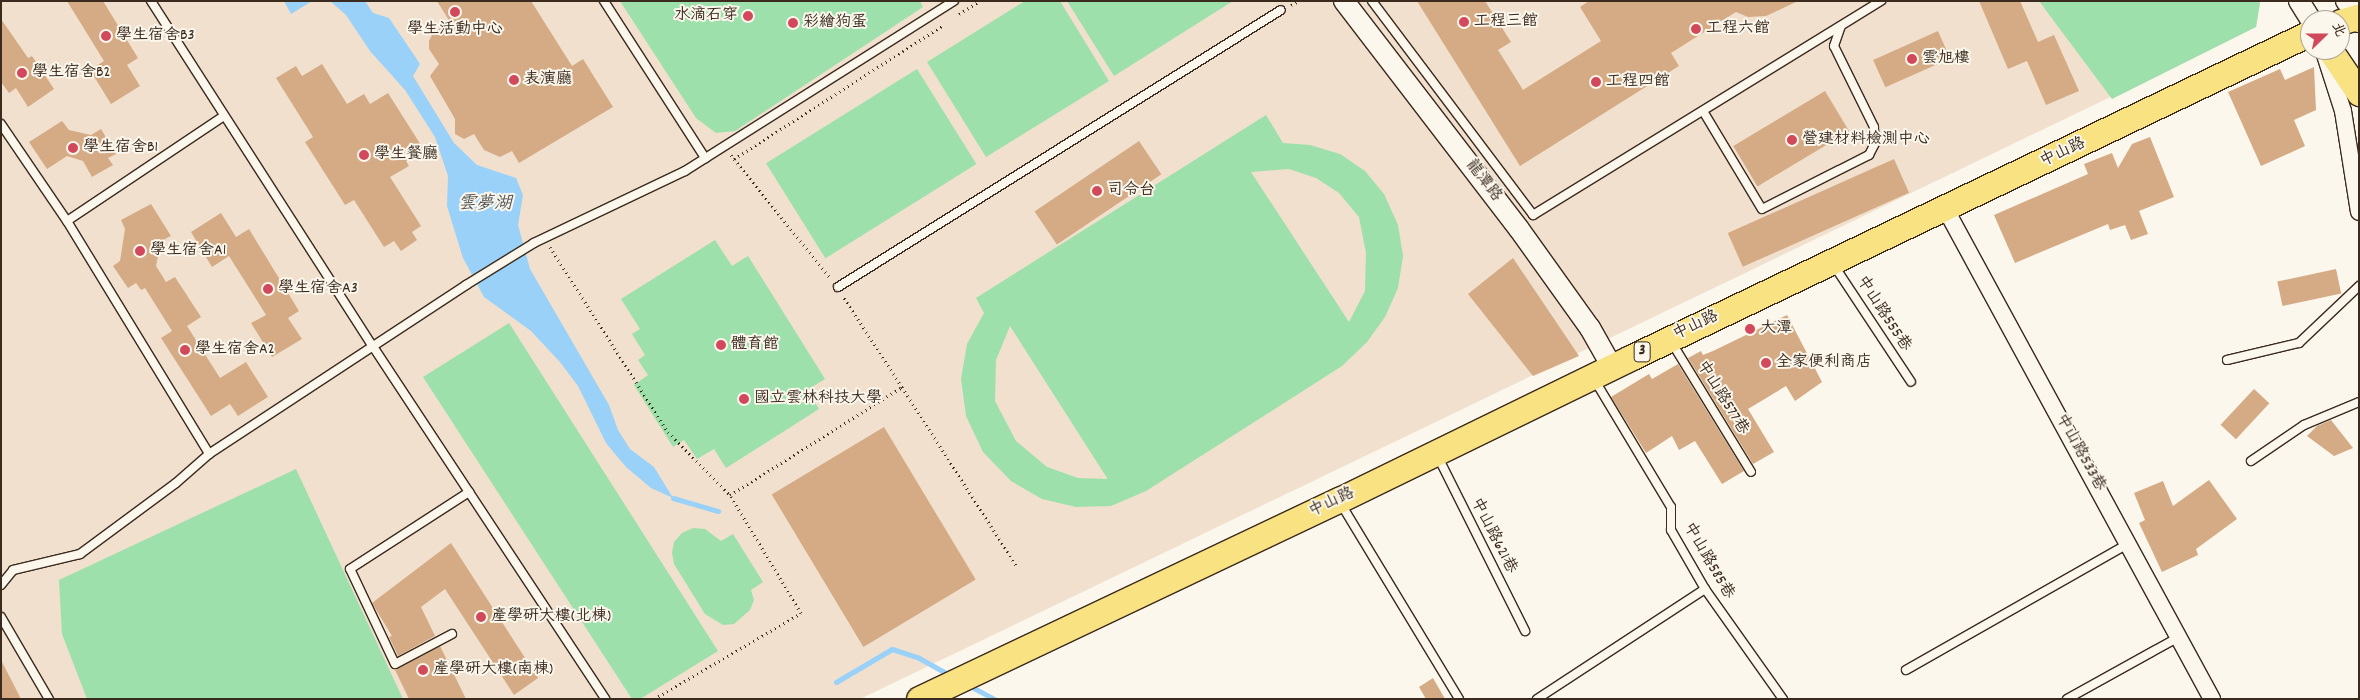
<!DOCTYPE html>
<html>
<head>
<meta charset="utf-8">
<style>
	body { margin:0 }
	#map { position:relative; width:2360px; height:700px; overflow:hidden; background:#fbf7ec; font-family:Dekko,"LXGW WenKai TC",sans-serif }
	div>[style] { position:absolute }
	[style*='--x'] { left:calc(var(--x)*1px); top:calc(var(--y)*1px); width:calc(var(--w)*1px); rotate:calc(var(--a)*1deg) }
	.built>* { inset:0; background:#f0e0cd }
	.green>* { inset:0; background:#9de0ab; transform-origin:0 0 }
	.water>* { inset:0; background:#99d1f9 }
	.stream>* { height:5px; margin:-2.5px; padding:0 2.5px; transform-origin:2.5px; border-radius:2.5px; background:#99d1f9 }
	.building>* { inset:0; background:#d5ab86; transform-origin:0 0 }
	.path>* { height:3px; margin-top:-1.5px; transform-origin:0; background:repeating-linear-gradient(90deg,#3b2a1e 0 1px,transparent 0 5px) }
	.roads { filter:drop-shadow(1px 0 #3b2a1e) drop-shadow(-1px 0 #3b2a1e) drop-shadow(0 1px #3b2a1e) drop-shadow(0 -1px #3b2a1e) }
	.service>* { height:8px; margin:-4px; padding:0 4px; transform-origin:4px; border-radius:4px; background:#fbf7ec }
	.minor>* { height:16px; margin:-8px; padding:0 8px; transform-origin:8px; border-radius:8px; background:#fbf7ec }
	.tertiary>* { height:20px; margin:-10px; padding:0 10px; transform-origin:10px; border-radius:10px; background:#fbf7ec }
	.primary>* { height:25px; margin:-12.5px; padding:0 12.5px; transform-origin:12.5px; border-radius:12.5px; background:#f8e281 }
	.dots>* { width:14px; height:14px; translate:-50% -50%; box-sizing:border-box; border:2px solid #fbf7ec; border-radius:50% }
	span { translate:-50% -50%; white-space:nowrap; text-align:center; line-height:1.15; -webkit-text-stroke:4px #fbf7ec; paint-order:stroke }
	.shield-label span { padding:1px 4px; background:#fbf7ec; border:1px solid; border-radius:4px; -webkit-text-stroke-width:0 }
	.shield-label { font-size:15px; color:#3b2a1e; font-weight:700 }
	.poi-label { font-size:16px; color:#3b2a1e }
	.right { translate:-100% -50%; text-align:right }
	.left { translate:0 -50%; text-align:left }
	.street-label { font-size:16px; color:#3b2a1e }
	.water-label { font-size:18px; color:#525455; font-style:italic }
	.frame { position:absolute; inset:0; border:2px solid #3b2a1e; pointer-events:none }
	.north { position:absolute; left:2300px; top:10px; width:50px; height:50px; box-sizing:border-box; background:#fbf7ec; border:1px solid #aea59a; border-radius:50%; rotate:68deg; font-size:14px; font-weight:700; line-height:20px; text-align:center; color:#3b2a1e }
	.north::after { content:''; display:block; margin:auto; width:18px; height:22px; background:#d1495b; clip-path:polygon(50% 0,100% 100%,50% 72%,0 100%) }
</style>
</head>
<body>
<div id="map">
	<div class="built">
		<i style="clip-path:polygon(1px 1px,2259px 1px,2260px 3px,2256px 27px,860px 699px,1px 699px)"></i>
	</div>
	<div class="green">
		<i style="clip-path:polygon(620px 1px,920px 1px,923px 7px,735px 131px,716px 133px,696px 118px)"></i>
		<i style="clip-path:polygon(1025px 1px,1060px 1px,1109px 81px,986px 157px,927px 62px)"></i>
		<i style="clip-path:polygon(1067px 1px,1233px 1px,1114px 76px)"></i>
		<i style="clip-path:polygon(2039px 1px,2259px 1px,2260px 3px,2256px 27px,2112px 99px)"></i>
		<i style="left:917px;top:69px;width:112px;height:178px;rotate:58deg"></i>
		<i style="clip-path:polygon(evenodd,1266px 115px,1283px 143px,1310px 145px,1340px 154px,1365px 171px,1384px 194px,1398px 225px,1403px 256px,1398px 288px,1385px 317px,1367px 342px,1342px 366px,1146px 491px,1111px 506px,1076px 507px,1042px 499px,1011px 481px,983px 452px,966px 416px,961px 379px,967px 344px,984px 313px,976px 298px,1266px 115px,1289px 169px,1316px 178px,1339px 193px,1359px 217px,1366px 253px,1365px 291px,1349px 322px,1251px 172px,1289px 169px,1266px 115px,1010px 326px,1107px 478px,1107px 479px,1078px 478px,1047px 467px,1016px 441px,995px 401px,996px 360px,1010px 326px)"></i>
		<i style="clip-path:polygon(715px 240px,732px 266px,748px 256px,825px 379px,807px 390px,819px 409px,726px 468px,714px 449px,697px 459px,684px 440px,673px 447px,634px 385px,648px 375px,638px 360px,645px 355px,632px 334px,640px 329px,621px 299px)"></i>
		<i style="clip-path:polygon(509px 323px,718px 651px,640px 699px,632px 699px,423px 377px)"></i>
		<i style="clip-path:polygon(296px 469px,403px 699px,87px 699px,62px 634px,59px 580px)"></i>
		<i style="clip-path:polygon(693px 528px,705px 529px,721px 541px,733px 534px,763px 582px,751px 590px,754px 600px,750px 610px,734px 624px,723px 625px,705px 614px,674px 564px,672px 553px,674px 542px,682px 533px)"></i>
	</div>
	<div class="water">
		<i style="clip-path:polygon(284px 1px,312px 1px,291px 14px)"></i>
		<i style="clip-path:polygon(330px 1px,365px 1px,373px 13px,389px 18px,420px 64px,413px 76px,454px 143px,477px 165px,516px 178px,523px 195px,518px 225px,530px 269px,609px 405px,618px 430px,630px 449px,654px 467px,673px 498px,651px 488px,626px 467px,606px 443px,578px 386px,560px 362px,531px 331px,484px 297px,463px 258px,447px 206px,448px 176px,435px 137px,405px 90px,370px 51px,346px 15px)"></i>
	</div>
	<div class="stream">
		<i style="--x:673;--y:498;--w:47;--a:16.1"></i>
		<i style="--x:836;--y:682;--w:65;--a:-30.5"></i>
		<i style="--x:892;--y:649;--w:28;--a:18"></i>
		<i style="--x:919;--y:658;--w:35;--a:29"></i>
		<i style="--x:968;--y:685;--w:30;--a:28"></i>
	</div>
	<div class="building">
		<i style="clip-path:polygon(67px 1px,103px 1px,138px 58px,127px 65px,140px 86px,111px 104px,90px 70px,104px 61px)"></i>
		<i style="clip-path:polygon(437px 1px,531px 1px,572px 66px,583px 59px,613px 107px,519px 163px,512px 151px,500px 157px,484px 150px,474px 134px,464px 139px,455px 134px,455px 119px,430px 76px,439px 64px,429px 49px,429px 41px,433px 33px,450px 22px)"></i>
		<i style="clip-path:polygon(1417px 1px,1485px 1px,1511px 42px,1498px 50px,1523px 90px,1601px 41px,1580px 7px,1589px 1px,1798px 1px,1766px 16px,1748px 17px,1736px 12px,1671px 53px,1679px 66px,1520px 166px)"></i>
		<i style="clip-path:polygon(1979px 1px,2020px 1px,2038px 42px,2054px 35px,2079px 91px,2046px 105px,2027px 61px,2008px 69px)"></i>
		<i style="clip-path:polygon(1px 19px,28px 58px,32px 56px,54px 89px,28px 107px,16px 88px,9px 93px,1px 82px)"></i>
		<i style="left:1938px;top:31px;width:30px;height:71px;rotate:66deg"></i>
		<i style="clip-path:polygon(322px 64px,347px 104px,364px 94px,370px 104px,388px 93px,424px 150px,406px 161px,409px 166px,390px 177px,421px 226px,412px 232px,417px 240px,401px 251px,394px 241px,384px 247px,354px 200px,345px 205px,305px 142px,313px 137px,276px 78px,296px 66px,302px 76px)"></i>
		<i style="clip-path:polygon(2314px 67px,2316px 110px,2294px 120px,2305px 146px,2261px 166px,2228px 92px,2280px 69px,2285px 80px)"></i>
		<i style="left:1825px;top:91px;width:47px;height:107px;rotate:59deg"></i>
		<i style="clip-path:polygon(62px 121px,69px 130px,91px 135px,101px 129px,116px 154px,108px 158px,113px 165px,92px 177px,83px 161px,67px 156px,47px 169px,29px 142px)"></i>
		<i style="clip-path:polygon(2150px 137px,2174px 197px,2139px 211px,2148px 234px,2131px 240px,2125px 225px,2110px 230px,2108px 224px,2015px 263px,1994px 215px,2088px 174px,2084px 164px,2112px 153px,2118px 168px,2132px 144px)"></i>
		<i style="left:1139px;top:141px;width:40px;height:126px;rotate:56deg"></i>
		<i style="left:1894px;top:159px;width:37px;height:182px;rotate:66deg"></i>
		<i style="clip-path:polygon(151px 204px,171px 236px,161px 241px,156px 266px,166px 282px,175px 277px,201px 317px,187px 326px,220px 378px,246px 362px,268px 397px,238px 416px,230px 404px,211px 416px,161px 338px,172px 331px,145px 288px,141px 290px,136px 283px,128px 288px,113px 266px,120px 261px,125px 229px,121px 220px)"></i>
		<i style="clip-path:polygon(221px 213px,236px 237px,249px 229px,299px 311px,288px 318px,302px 339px,272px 357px,251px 323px,266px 315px,229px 256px,212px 267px,191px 232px)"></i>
		<i style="clip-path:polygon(1513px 258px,1579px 356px,1533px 376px,1468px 294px)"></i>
		<i style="left:2336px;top:269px;width:25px;height:60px;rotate:78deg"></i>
		<i style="clip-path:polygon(1787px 315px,1822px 382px,1795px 401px,1786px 386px,1748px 409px,1774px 452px,1753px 464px,1688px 358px,1701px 351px,1703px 355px,1713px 351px)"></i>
		<i style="clip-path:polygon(1678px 364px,1744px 471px,1722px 484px,1695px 441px,1679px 450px,1672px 436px,1646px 453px,1611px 397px,1649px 374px,1652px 379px)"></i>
		<i style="left:2254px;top:389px;width:21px;height:49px;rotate:43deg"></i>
		<i style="clip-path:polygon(2331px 420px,2353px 448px,2334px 456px,2307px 436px,2317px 426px)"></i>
		<i style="left:884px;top:427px;width:178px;height:131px;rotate:59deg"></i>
		<i style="clip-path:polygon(2209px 480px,2237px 519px,2196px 549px,2198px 555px,2162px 572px,2139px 523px,2145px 520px,2134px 493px,2163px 481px,2173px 506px)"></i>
		<i style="clip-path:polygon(451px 543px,538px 678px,514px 695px,445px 589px,421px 607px,435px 636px,398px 656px,389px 637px,392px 636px,372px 603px)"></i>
		<i style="clip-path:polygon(440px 646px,466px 699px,409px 699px,395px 670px)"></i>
		<i style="clip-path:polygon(1px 660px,21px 699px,1px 699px)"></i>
		<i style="clip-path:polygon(1433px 678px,1445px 699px,1426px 699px,1419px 687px)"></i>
	</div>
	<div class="path">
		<i style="--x:1291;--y:5;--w:9;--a:-27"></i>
		<i style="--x:959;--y:14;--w:25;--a:-32"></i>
		<i style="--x:731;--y:155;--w:159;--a:51.1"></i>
		<i style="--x:734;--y:159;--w:247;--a:-32.6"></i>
		<i style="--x:550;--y:247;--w:219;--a:57.5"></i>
		<i style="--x:668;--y:432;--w:88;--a:45.5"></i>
		<i style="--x:730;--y:495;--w:203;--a:-32.1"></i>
		<i style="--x:902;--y:387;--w:108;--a:-123"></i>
		<i style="--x:902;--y:387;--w:214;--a:57.4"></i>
		<i style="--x:654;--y:699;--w:170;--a:-30.3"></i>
		<i style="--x:801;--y:613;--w:138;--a:-121"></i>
	</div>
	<div class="roads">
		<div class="service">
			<i style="--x:151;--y:1;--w:409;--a:57.3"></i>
			<i style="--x:372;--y:345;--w:424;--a:56.6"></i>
			<i style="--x:604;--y:1;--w:187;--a:57.2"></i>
			<i style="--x:1372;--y:1;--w:268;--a:53"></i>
			<i style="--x:1533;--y:215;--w:409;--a:-31.6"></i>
			<i style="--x:1703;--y:111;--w:114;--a:59"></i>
			<i style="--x:1762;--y:209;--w:120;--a:-26.8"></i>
			<i style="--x:1869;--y:155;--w:13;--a:-63"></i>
			<i style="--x:1875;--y:143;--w:16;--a:-94"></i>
			<i style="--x:1874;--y:127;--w:90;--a:-116.3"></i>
			<i style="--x:1834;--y:46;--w:21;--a:-71"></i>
			<i style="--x:1;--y:124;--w:117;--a:55.8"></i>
			<i style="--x:67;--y:221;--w:273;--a:58.6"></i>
			<i style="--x:67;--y:221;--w:189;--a:-33.8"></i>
			<i style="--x:1833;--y:264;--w:141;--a:56.5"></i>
			<i style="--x:838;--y:287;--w:522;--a:-32.02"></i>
			<i style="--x:1672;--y:343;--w:151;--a:58.5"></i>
			<i style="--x:2227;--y:360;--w:74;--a:-13.3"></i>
			<i style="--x:2299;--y:343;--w:83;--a:-43.5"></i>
			<i style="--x:1594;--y:379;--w:149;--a:59"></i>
			<i style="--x:1671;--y:507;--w:23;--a:90"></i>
			<i style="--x:1671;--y:530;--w:68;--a:60"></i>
			<i style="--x:1705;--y:589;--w:135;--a:54.7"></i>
			<i style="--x:1437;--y:455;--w:197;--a:63.4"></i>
			<i style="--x:2251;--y:461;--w:64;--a:-34.2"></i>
			<i style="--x:2304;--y:425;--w:60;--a:-22.7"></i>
			<i style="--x:1341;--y:504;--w:228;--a:58.8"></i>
			<i style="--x:1;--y:585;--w:19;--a:-51"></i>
			<i style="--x:13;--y:570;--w:69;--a:-13.4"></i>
			<i style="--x:80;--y:554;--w:119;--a:-36.5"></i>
			<i style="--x:176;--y:483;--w:44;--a:-41.3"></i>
			<i style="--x:209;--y:454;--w:308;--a:-33.3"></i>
			<i style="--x:466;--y:285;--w:80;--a:-31.7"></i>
			<i style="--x:534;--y:243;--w:167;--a:-25.5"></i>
			<i style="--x:685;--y:171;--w:318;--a:-32.3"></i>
			<i style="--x:1;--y:617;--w:95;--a:59.7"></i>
			<i style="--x:452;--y:634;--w:64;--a:152.2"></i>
			<i style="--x:395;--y:664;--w:105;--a:-115.3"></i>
			<i style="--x:350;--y:569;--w:142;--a:-32.9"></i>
			<i style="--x:1906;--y:670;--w:255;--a:-29.6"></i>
			<i style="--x:1537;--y:699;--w:201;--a:-33.2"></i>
			<i style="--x:2067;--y:699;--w:128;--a:-29"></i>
		</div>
		<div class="minor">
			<i style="--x:2325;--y:55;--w:59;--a:72.2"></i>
			<i style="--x:2343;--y:111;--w:102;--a:81"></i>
			<i style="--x:1945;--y:208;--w:559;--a:61.46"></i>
		</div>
		<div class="tertiary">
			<i style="--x:1344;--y:1;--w:287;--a:52.5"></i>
			<i style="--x:1519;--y:229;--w:122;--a:54.4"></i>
			<i style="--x:1590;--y:328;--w:45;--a:60.6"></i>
			<i style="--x:2299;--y:1;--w:22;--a:58"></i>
			<i style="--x:2346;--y:1;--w:20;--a:49"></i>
		</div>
		<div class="primary">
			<i style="--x:2340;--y:22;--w:18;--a:-16"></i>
			<i style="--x:2357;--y:17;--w:3;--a:45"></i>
			<i style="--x:2330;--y:50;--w:52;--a:56"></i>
			<i style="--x:919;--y:699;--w:465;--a:-25.4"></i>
			<i style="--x:1339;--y:500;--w:324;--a:-26"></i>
			<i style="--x:1630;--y:358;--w:754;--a:-25.55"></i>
		</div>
	</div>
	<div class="dots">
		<i style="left:455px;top:12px;background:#d1495b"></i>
		<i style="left:748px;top:16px;background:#d1495b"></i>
		<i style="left:1464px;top:22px;background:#d1495b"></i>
		<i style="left:793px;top:23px;background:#d1495b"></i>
		<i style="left:1696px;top:29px;background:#d1495b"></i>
		<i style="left:106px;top:36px;background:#d1495b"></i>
		<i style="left:1912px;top:59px;background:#d1495b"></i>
		<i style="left:22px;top:73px;background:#d1495b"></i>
		<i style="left:514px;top:80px;background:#d1495b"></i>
		<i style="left:1596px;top:82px;background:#d1495b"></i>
		<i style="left:1792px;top:140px;background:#d1495b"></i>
		<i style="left:73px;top:148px;background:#d1495b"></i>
		<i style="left:364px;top:155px;background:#d1495b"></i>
		<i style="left:1097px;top:191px;background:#d1495b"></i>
		<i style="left:140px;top:251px;background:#d1495b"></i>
		<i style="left:268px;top:289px;background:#d1495b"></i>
		<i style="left:1750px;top:329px;background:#d1495b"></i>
		<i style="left:721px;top:345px;background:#d1495b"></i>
		<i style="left:185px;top:350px;background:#d1495b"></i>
		<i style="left:1766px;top:363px;background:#d1495b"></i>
		<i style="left:744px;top:399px;background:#d1495b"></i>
		<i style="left:481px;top:617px;background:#d1495b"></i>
		<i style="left:423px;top:670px;background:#d1495b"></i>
	</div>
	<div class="shield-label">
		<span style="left:1642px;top:352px">3</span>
	</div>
	<div class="poi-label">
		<span class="right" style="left:738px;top:16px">水滴石穿</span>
		<span class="left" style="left:1474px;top:22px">工程三館</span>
		<span class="left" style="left:803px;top:23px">彩繪狗蛋</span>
		<span class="left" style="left:1706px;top:29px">工程六館</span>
		<span style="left:455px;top:30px">學生活動中心</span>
		<span class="left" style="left:116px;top:36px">學生宿舍B3</span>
		<span class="left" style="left:1922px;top:59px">雲旭樓</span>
		<span class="left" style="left:32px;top:73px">學生宿舍B2</span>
		<span class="left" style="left:524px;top:80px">表演廳</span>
		<span class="left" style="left:1606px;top:82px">工程四館</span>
		<span class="left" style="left:1802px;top:140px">營建材料檢測中心</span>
		<span class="left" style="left:83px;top:148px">學生宿舍B1</span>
		<span class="left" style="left:374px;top:155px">學生餐廳</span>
		<span class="left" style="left:1107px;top:191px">司令台</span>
		<span class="left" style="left:150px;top:251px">學生宿舍A1</span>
		<span class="left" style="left:278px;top:289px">學生宿舍A3</span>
		<span class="left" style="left:1760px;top:329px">大潭</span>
		<span class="left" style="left:731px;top:345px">體育館</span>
		<span class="left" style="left:195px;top:350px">學生宿舍A2</span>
		<span class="left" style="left:1776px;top:363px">全家便利商店</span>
		<span class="left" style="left:754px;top:399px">國立雲林科技大學</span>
		<span class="left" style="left:491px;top:617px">產學研大樓(北棟)</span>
		<span class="left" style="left:433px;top:670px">產學研大樓(南棟)</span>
	</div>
	<div class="street-label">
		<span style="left:2063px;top:153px;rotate:-25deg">中山路</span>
		<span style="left:1483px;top:181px;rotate:52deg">龍潭路</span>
		<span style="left:1883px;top:314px;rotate:57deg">中山路555巷</span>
		<span style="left:1696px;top:326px;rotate:-25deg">中山路</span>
		<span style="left:1722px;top:398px;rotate:58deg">中山路577巷</span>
		<span style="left:2080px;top:453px;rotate:61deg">中山路533巷</span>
		<span style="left:1332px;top:503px;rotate:-25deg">中山路</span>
		<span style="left:1493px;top:536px;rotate:63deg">中山路621巷</span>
		<span style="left:1708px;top:561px;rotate:60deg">中山路585巷</span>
	</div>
	<div class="water-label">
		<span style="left:485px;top:205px">雲夢湖</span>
	</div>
	<div class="frame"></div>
	<div class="north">北</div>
</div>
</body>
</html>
